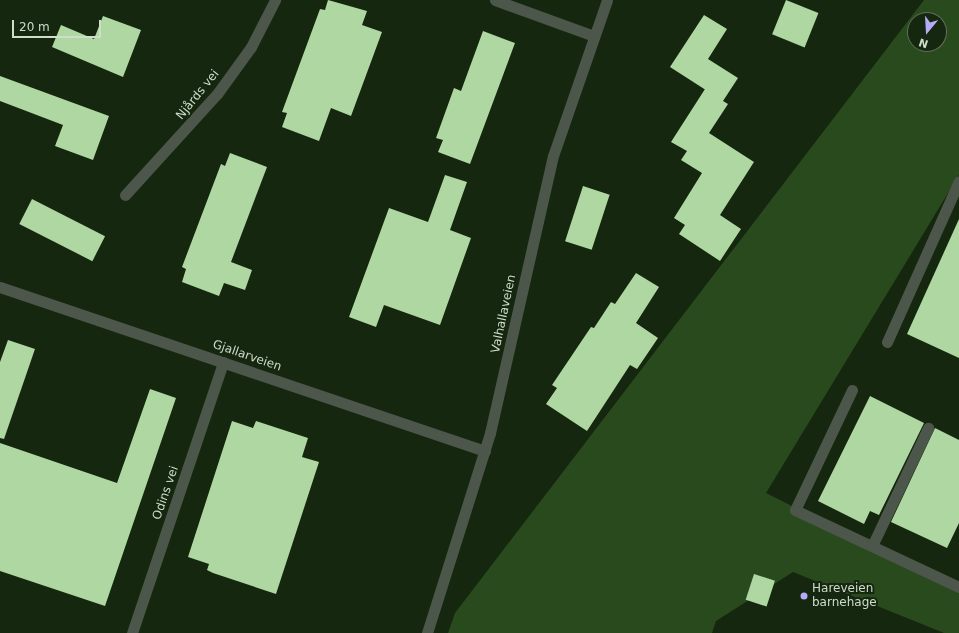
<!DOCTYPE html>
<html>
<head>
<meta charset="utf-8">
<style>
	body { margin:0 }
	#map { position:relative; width:959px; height:633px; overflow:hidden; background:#15270f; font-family:"DejaVu Sans",sans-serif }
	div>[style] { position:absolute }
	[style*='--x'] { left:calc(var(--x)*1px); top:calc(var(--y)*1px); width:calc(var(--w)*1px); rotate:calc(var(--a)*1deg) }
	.green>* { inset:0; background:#294a1d }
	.building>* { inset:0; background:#afd7a2; transform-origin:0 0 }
	.service>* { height:11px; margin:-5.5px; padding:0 5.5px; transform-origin:5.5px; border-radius:5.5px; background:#4d564a }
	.minor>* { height:11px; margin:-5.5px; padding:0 5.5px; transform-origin:5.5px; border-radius:5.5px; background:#4d564a }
	.tertiary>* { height:11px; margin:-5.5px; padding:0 5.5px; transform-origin:5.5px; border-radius:5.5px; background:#4d564a }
	.dots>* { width:11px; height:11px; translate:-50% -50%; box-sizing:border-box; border:2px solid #15270f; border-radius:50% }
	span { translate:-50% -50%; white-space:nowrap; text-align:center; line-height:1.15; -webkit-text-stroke:4px #15270f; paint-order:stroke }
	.street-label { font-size:12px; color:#cfdbcb }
	.poi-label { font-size:12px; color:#cfdbcb }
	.left { translate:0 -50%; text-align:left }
	.north { position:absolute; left:907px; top:12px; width:40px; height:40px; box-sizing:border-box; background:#15270f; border:1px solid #5f6f5a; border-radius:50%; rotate:198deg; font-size:11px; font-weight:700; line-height:16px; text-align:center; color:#cfdbcb }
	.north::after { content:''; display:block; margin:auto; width:14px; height:18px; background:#b4acf9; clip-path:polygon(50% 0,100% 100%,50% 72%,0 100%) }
	.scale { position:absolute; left:12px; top:20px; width:89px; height:18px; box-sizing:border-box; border:2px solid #cfdbcb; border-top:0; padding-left:5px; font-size:12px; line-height:14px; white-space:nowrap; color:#cfdbcb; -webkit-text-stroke:3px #15270f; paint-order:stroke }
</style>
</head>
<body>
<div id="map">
	<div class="green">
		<i style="clip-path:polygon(evenodd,924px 0,959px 0,959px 175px,766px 493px,959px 590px,959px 633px,944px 633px,793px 572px,716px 621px,712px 633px,448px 633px,455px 613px,924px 0,915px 20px,939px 20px,939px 44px,915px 44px,915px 20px)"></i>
	</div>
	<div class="building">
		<i style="clip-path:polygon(328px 0,367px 11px,362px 25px,382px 32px,351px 116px,331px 108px,319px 141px,282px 127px,287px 113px,282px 112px,320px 9px,325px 10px)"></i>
		<i style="left:786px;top:0;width:35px;height:37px;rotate:22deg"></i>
		<i style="clip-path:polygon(704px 15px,727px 29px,708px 59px,738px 78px,723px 101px,728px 104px,709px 133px,754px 162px,720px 215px,741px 229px,720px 261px,679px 234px,685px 225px,674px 218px,702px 173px,681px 160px,687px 151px,671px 142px,705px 89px,712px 94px,670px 67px)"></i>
		<i style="clip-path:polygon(103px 16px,141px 30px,123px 77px,52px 47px,61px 25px,94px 39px)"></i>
		<i style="clip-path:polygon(483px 31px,515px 43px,470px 164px,438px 152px,443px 140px,436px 138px,454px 88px,461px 91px)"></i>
		<i style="clip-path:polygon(0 76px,109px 116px,93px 160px,55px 146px,63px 125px,0 101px)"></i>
		<i style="clip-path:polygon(230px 153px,267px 167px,231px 262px,252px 270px,245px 290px,224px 283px,219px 296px,182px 282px,186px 269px,182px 267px,221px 164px,225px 166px)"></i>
		<i style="clip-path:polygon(445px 175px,467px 182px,450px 230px,471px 238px,440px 325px,384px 305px,376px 327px,349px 317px,389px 208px,428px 222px)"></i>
		<i style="left:583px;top:186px;width:28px;height:58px;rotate:18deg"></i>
		<i style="left:32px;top:199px;width:82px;height:28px;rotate:27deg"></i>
		<i style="clip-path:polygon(959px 219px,959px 358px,907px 334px)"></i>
		<i style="clip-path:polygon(636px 273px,659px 287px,636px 323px,658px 338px,637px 369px,630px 365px,587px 431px,546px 404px,557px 388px,552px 385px,591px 327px,594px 328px,611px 302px,615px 304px)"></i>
		<i style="clip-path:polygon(8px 340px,35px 349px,4px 439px,0 438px,0 362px)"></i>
		<i style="clip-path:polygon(150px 389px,176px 398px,105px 606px,0 571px,0 443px,117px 483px)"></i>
		<i style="clip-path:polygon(870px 396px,924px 423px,879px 515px,870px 511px,864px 524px,818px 501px)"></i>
		<i style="clip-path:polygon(232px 421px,253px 428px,256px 421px,308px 438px,302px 457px,319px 462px,276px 594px,213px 573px,207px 570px,209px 564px,188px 557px)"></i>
		<i style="clip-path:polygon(935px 428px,959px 440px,959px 523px,947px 548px,891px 522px)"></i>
		<i style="left:754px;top:574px;width:22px;height:27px;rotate:18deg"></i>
	</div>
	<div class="service">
		<i style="--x:495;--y:0;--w:105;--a:20"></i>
		<i style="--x:887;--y:342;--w:176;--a:-65.9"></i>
		<i style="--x:852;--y:390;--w:133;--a:115.4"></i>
		<i style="--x:795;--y:510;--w:181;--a:25.2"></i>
		<i style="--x:872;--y:546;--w:131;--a:-64.6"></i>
		<i style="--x:132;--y:633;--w:286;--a:-71.4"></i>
	</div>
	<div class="minor">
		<i style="--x:125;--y:195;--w:137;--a:-47.7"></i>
		<i style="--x:217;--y:94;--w:58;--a:-54.1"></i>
		<i style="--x:251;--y:47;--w:53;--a:-62.9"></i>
		<i style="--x:0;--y:287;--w:512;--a:18.68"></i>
	</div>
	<div class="tertiary">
		<i style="--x:427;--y:633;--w:210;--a:-72.5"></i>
		<i style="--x:490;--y:433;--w:284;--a:-77.2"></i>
		<i style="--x:553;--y:156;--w:165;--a:-70.9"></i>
	</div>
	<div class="dots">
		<i style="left:804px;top:596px;background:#b4acf9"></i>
	</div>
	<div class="street-label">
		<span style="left:198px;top:95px;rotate:-51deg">Njårds vei</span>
		<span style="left:504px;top:314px;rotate:-78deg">Valhallaveien</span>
		<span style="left:247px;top:356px;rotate:19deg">Gjallarveien</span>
		<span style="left:166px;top:493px;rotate:-71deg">Odins vei</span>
	</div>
	<div class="poi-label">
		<span class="left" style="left:812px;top:596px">Hareveien<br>barnehage</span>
	</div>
	<div class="north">N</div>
	<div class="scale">20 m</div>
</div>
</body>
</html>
